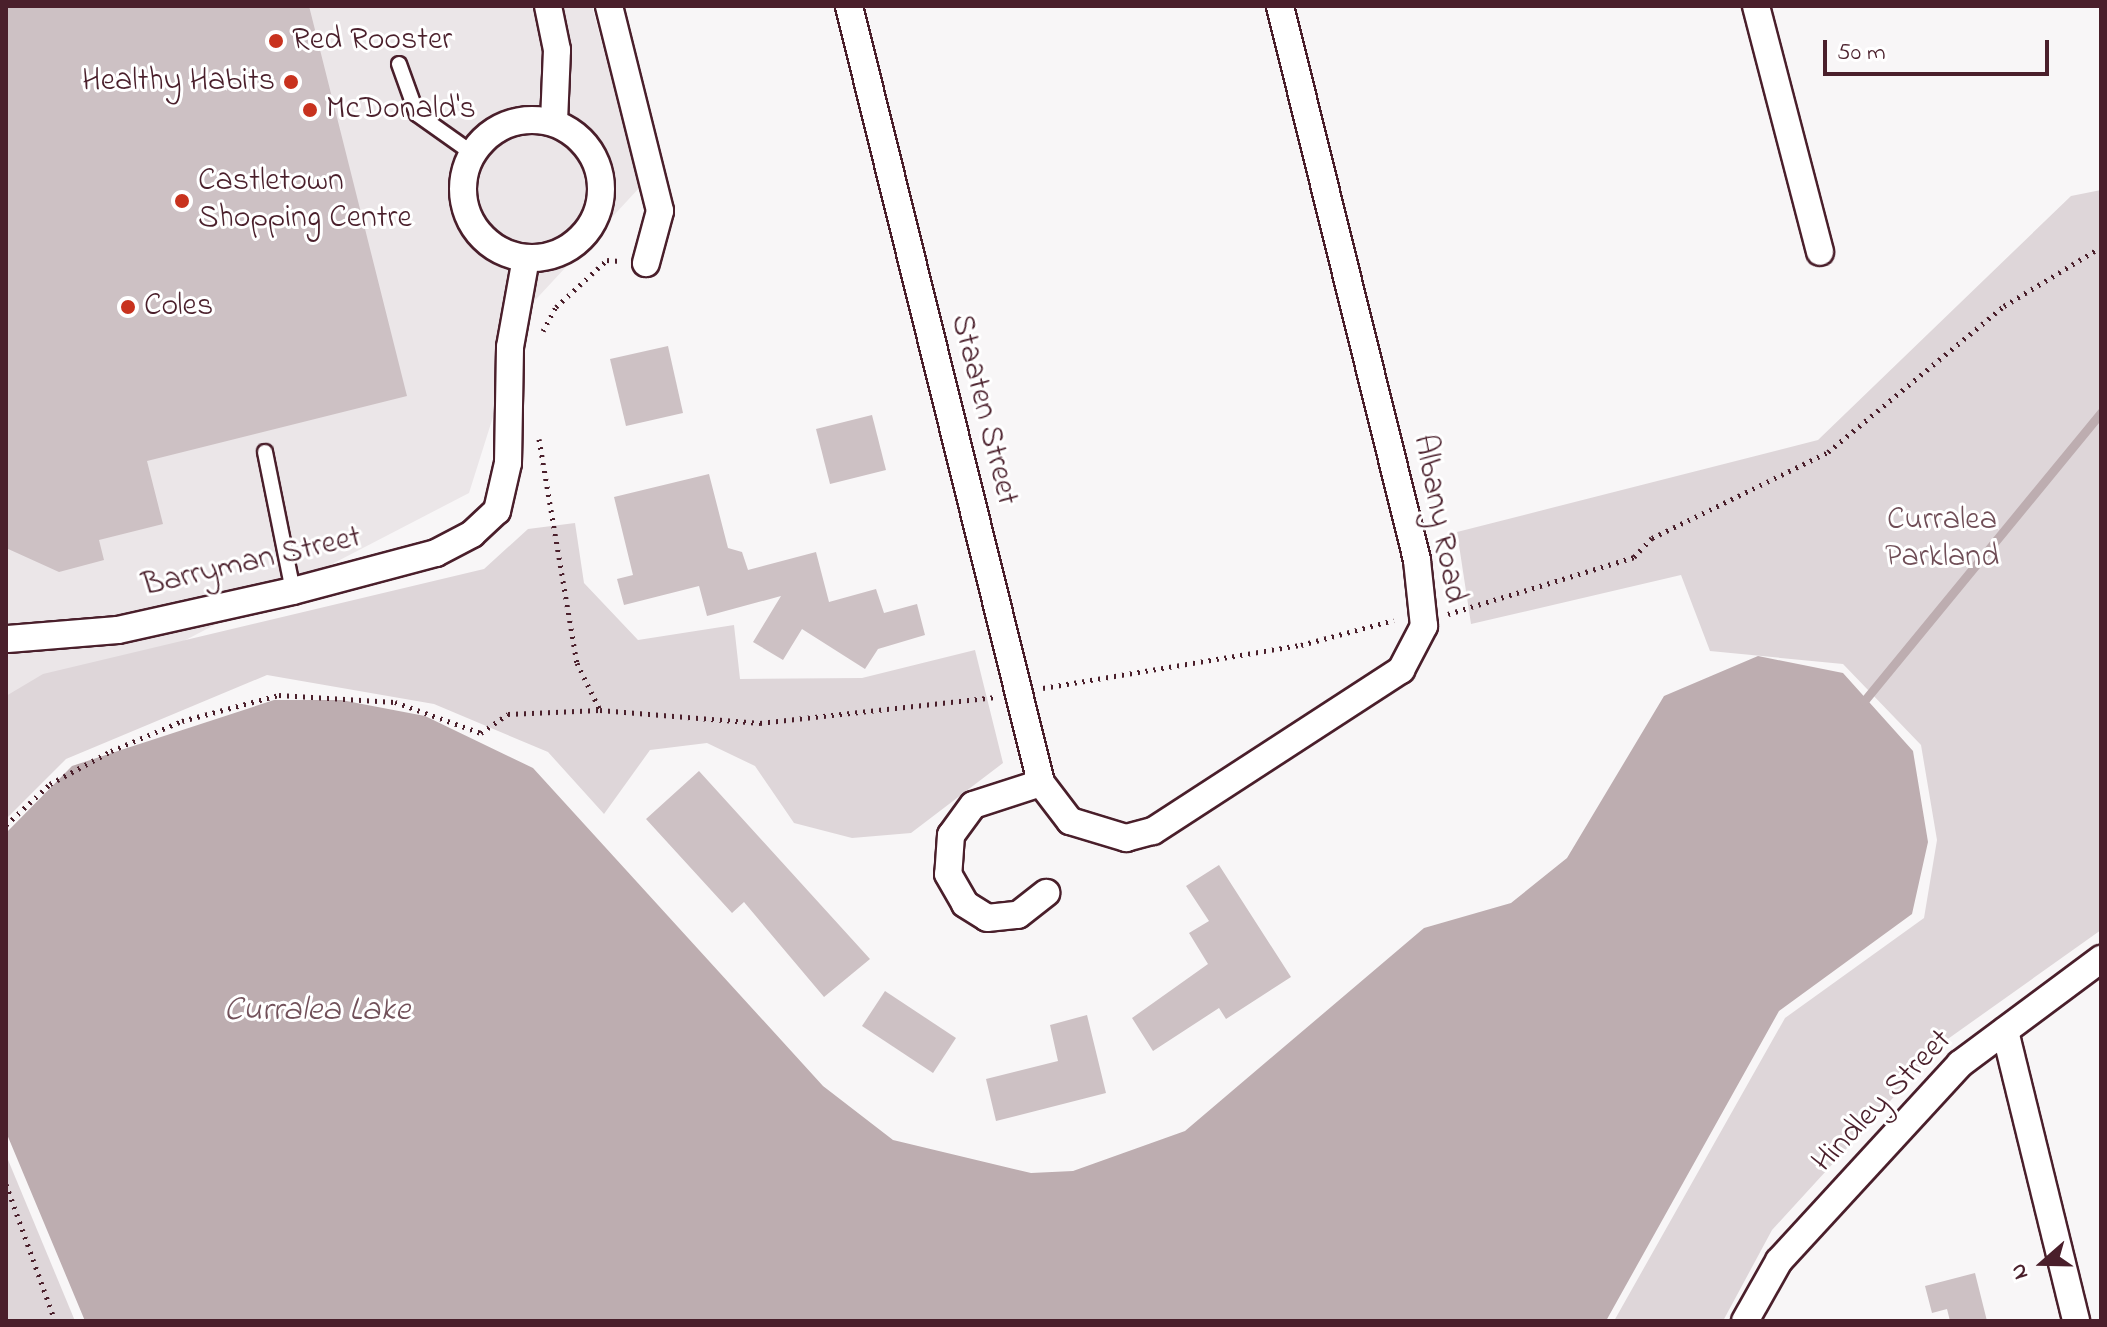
<!DOCTYPE html>
<style>
body{margin:0}
#map{position:relative;width:2107px;height:1327px;overflow:hidden;background:#f8f6f7;font-family:"Indie Flower",sans-serif}
div>[style]{position:absolute}
.built>*{inset:0;background:#ebe6e8}
.green>*{inset:0;background:#ded6d9}
.water>*{inset:0;background:#bdadb0}
.stream>*{height:9px;margin:-4.5px;padding:0 4.5px;transform-origin:4.5px;border-radius:4.5px;background:#bdadb0}
.building>*{inset:0;background:#cdc1c4}
.path>*{height:5px;margin-top:-2.5px;transform-origin:0;background:repeating-linear-gradient(90deg,#4a1f2b 0 2px,transparent 0 8px)}
.roads{filter:drop-shadow(2px 0 #4a1f2b) drop-shadow(-2px 0 #4a1f2b) drop-shadow(0 2px #4a1f2b) drop-shadow(0 -2px #4a1f2b)}
.lane>*{height:14px;margin:-7px;padding:0 7px;transform-origin:7px;border-radius:7px;background:#fff}
.street>*{height:26px;margin:-13px;padding:0 13px;transform-origin:13px;border-radius:13px;background:#fff}
.street>.ring{margin:-13px;padding:0;box-sizing:content-box;background:none;border:26px solid #fff;border-radius:50%}
.dots>*{width:22px;height:22px;translate:-50% -50%;box-sizing:border-box;border:4px solid #fff;border-radius:50%}
span{translate:-50% -50%;white-space:nowrap;text-align:center;line-height:1.15;-webkit-text-stroke:6px #fff;paint-order:stroke}
.poi-label{font-size:32px;color:#4a1f2b}
.left{translate:0 -50%;text-align:left}
.right{translate:-100% -50%;text-align:right}
.street-label{font-size:32px;color:#4a1f2b}
.park-label{font-size:32px;color:#6f4d56}
.water-label{font-size:34px;color:#72515a;font-style:italic}
.frame{position:absolute;inset:0;border:8px solid #4a1f2b;pointer-events:none}
.north{position:absolute;left:2003px;top:1223px;width:80px;height:80px;-webkit-text-stroke:6px #fff;paint-order:stroke;rotate:250deg;font-size:22px;font-weight:700;line-height:32px;text-align:center;color:#4a1f2b}
.north::after{content:'';display:block;margin:auto;width:28px;height:36px;background:#4a1f2b;clip-path:polygon(50% 0,100% 100%,50% 72%,0 100%)}
.scale{position:absolute;left:1823px;top:40px;width:226px;height:36px;box-sizing:border-box;border:4px solid #4a1f2b;border-top:0;padding-left:10px;font-size:24px;line-height:28px;white-space:nowrap;color:#4a1f2b;-webkit-text-stroke:6px #fff;paint-order:stroke}
</style>
<div id="map">
<div class="built">
<div style="clip-path:polygon(6px 6px,592px 6px,640px 187px,527px 309px,469px 493px,6px 733px)"></div>
</div>
<div class="green">
<div style="clip-path:polygon(2101px 190px,2101px 930px,1945px 1041px,1772px 1230px,1723px 1321px,1614px 1321px,1785px 1018px,1924px 918px,1937px 840px,1921px 745px,1843px 664px,1710px 651px,1681px 575px,1471px 624px,1457px 532px,1818px 440px,2071px 196px)"></div>
<div style="clip-path:polygon(575px 523px,584px 583px,638px 640px,734px 625px,740px 679px,862px 678px,975px 650px,1003px 763px,911px 833px,852px 838px,794px 823px,755px 766px,707px 743px,650px 750px,604px 814px,548px 752px,434px 704px,267px 675px,66px 759px,6px 819px,6px 696px,43px 674px,484px 569px,528px 529px)"></div>
<div style="clip-path:polygon(6px 1155px,75px 1321px,6px 1321px)"></div>
</div>
<div class="water">
<div style="clip-path:polygon(1758px 656px,1843px 673px,1913px 751px,1928px 842px,1912px 914px,1779px 1011px,1606px 1321px,85px 1321px,6px 1132px,6px 833px,72px 766px,274px 700px,341px 700px,425px 716px,533px 768px,823px 1086px,893px 1140px,1031px 1173px,1073px 1171px,1185px 1131px,1424px 928px,1511px 903px,1567px 858px,1664px 696px)"></div>
</div>
<div class="stream">
<div style="left:1864px;top:701px;width:374px;rotate:-50.6deg"></div>
</div>
<div class="building">
<div style="clip-path:polygon(6px 6px,309px 6px,407px 396px,147px 461px,163px 524px,99px 540px,104px 560px,59px 572px,6px 548px)"></div>
<div style="clip-path:polygon(668px 346px,683px 413px,626px 426px,610px 359px)"></div>
<div style="clip-path:polygon(872px 415px,886px 470px,830px 484px,816px 429px)"></div>
<div style="clip-path:polygon(709px 474px,728px 548px,742px 552px,748px 570px,816px 552px,829px 602px,876px 589px,884px 613px,917px 604px,925px 635px,878px 649px,865px 669px,802px 629px,783px 660px,753px 642px,781px 596px,707px 616px,699px 586px,624px 605px,617px 579px,633px 575px,614px 497px)"></div>
<div style="clip-path:polygon(699px 771px,870px 959px,824px 997px,744px 902px,732px 913px,646px 819px)"></div>
<div style="clip-path:polygon(1219px 865px,1291px 977px,1226px 1019px,1219px 1008px,1153px 1051px,1132px 1018px,1208px 964px,1189px 933px,1209px 921px,1186px 886px)"></div>
<div style="clip-path:polygon(885px 991px,956px 1038px,933px 1073px,862px 1026px)"></div>
<div style="clip-path:polygon(1087px 1015px,1106px 1093px,996px 1121px,986px 1079px,1058px 1061px,1050px 1025px)"></div>
<div style="clip-path:polygon(1975px 1273px,1987px 1321px,1950px 1321px,1947px 1309px,1932px 1313px,1925px 1286px)"></div>
</div>
<div class="path">
<div style="left:543px;top:331px;width:27px;rotate:-62deg"></div>
<div style="left:556px;top:307px;width:69px;rotate:-42.7deg"></div>
<div style="left:607px;top:260px;width:13px;rotate:4deg"></div>
<div style="left:539px;top:439px;width:227px;rotate:80.4deg"></div>
<div style="left:577px;top:663px;width:52px;rotate:63.9deg"></div>
<div style="left:1448px;top:614px;width:195px;rotate:-17deg"></div>
<div style="left:1634px;top:557px;width:26px;rotate:-47deg"></div>
<div style="left:1652px;top:538px;width:196px;rotate:-26deg"></div>
<div style="left:1828px;top:452px;width:229px;rotate:-39.7deg"></div>
<div style="left:2004px;top:306px;width:114px;rotate:-31.3deg"></div>
<div style="left:1043px;top:688px;width:262px;rotate:-9.5deg"></div>
<div style="left:1301px;top:645px;width:96px;rotate:-15deg"></div>
<div style="left:6px;top:825px;width:60px;rotate:-43deg"></div>
<div style="left:50px;top:784px;width:69px;rotate:-28.4deg"></div>
<div style="left:111px;top:751px;width:77px;rotate:-22.9deg"></div>
<div style="left:182px;top:721px;width:100px;rotate:-15deg"></div>
<div style="left:279px;top:695px;width:116px;rotate:3.5deg"></div>
<div style="left:395px;top:702px;width:91px;rotate:19.8deg"></div>
<div style="left:481px;top:733px;width:33px;rotate:-35deg"></div>
<div style="left:508px;top:714px;width:92px;rotate:-2.5deg"></div>
<div style="left:600px;top:710px;width:161px;rotate:4.6deg"></div>
<div style="left:760px;top:723px;width:235px;rotate:-6.3deg"></div>
<div style="left:6px;top:1184px;width:145px;rotate:70.3deg"></div>
</div>
<div class="roads">
<div class="lane">
<div style="left:399px;top:64px;width:53px;rotate:70.2deg"></div>
<div style="left:417px;top:114px;width:67px;rotate:35.3deg"></div>
<div style="left:265px;top:452px;width:142px;rotate:78.6deg"></div>
</div>
<div class="street">
<div style="left:548px;top:6px;width:45px;rotate:78.4deg"></div>
<div style="left:557px;top:50px;width:73px;rotate:92.4deg"></div>
<div style="left:609px;top:6px;width:211px;rotate:76deg"></div>
<div style="left:660px;top:211px;width:54px;rotate:105.1deg"></div>
<div style="left:849px;top:6px;width:800px;rotate:76.12deg"></div>
<div style="left:1041px;top:783px;width:48px;rotate:52.7deg"></div>
<div style="left:1070px;top:821px;width:59px;rotate:16.9deg"></div>
<div style="left:1126px;top:838px;width:28px;rotate:-15deg"></div>
<div style="left:1153px;top:831px;width:296px;rotate:-33deg"></div>
<div style="left:1401px;top:670px;width:50px;rotate:-62.4deg"></div>
<div style="left:1424px;top:626px;width:66px;rotate:-96.1deg"></div>
<div style="left:1417px;top:560px;width:571px;rotate:-103.89deg"></div>
<div style="left:1756px;top:6px;width:254px;rotate:75.4deg"></div>
<div class="ring" style="left:463px;top:120px;width:112px;height:112px"></div>
<div style="left:8px;top:639px;width:110px;rotate:-4.7deg"></div>
<div style="left:118px;top:630px;width:179px;rotate:-12.6deg"></div>
<div style="left:293px;top:591px;width:148px;rotate:-14.9deg"></div>
<div style="left:436px;top:553px;width:41px;rotate:-27.8deg"></div>
<div style="left:472px;top:534px;width:34px;rotate:-43deg"></div>
<div style="left:497px;top:511px;width:49px;rotate:-77.1deg"></div>
<div style="left:508px;top:463px;width:116px;rotate:-89deg"></div>
<div style="left:510px;top:347px;width:90px;rotate:-79.8deg"></div>
<div style="left:1041px;top:783px;width:71px;rotate:162.1deg"></div>
<div style="left:973px;top:805px;width:37px;rotate:126deg"></div>
<div style="left:951px;top:835px;width:39px;rotate:94deg"></div>
<div style="left:948px;top:874px;width:34px;rotate:60deg"></div>
<div style="left:965px;top:904px;width:26px;rotate:32deg"></div>
<div style="left:987px;top:918px;width:31px;rotate:-6deg"></div>
<div style="left:1018px;top:915px;width:36px;rotate:-38deg"></div>
<div style="left:2005px;top:1031px;width:299px;rotate:76.2deg"></div>
<div style="left:1745px;top:1321px;width:69px;rotate:-60.5deg"></div>
<div style="left:1779px;top:1261px;width:268px;rotate:-47.4deg"></div>
<div style="left:1960px;top:1064px;width:176px;rotate:-36.7deg"></div>
</div>
</div>
<div class="dots">
<div style="left:276px;top:41px;background:#c8321e"></div>
<div style="left:291px;top:82px;background:#c8321e"></div>
<div style="left:310px;top:110px;background:#c8321e"></div>
<div style="left:182px;top:201px;background:#c8321e"></div>
<div style="left:128px;top:307px;background:#c8321e"></div>
</div>
<div class="poi-label">
<span class="left" style="left:292px;top:41px">Red Rooster</span>
<span class="right" style="left:275px;top:82px">Healthy Habits</span>
<span class="left" style="left:326px;top:110px">McDonald's</span>
<span class="left" style="left:198px;top:201px">Castletown<br>Shopping Centre</span>
<span class="left" style="left:144px;top:307px">Coles</span>
</div>
<div class="street-label">
<span style="left:983px;top:410px;rotate:76deg">Staaten Street</span>
<span style="left:1438px;top:519px;rotate:79deg">Albany Road</span>
<span style="left:252px;top:563px;rotate:-13deg">Barryman Street</span>
<span style="left:1883px;top:1102px;rotate:-46deg">Hindley Street</span>
</div>
<div class="park-label">
<span style="left:1942px;top:540px">Curralea<br>Parkland</span>
</div>
<div class="water-label">
<span style="left:317px;top:1012px">Curralea Lake</span>
</div>
<div class="frame"></div>
<div class="north">N</div>
<div class="scale">50 m</div>
</div>
